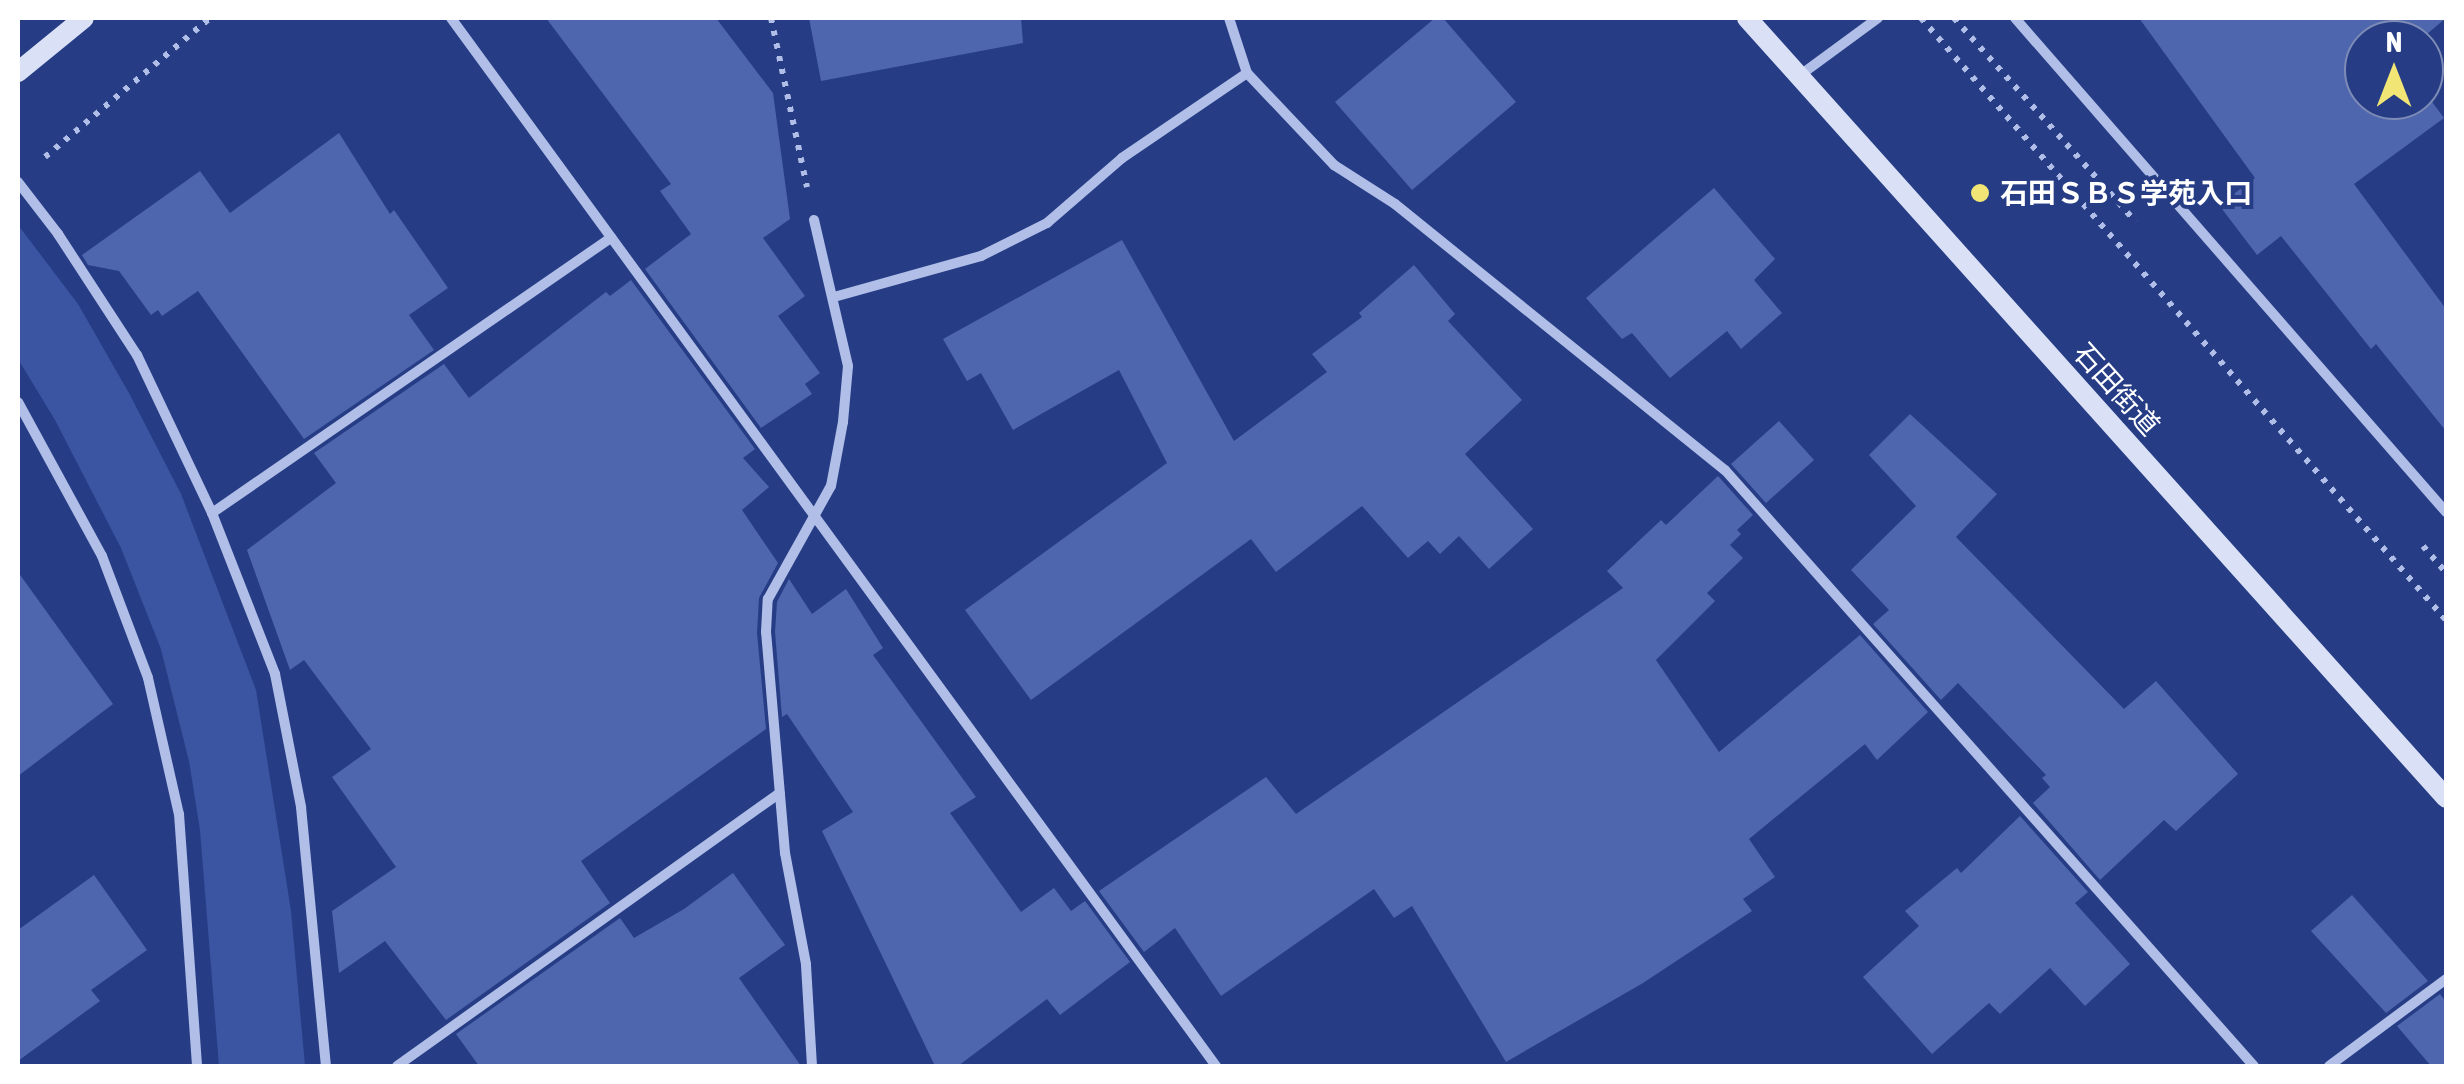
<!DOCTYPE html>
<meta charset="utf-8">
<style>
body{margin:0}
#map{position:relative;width:2464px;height:1084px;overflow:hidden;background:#263d85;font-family:"Asap Condensed","Noto Sans JP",sans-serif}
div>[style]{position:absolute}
.green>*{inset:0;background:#3b55a2}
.building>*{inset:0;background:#4e66ad}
.path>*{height:6px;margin-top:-3px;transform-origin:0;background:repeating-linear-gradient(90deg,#b0bee8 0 5px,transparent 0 13px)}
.street>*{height:10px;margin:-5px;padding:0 5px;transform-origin:5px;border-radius:5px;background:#b0bee8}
.secondary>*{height:20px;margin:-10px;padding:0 10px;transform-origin:10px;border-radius:10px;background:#dae1f7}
.dots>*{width:28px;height:28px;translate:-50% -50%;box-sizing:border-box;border:5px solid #263d85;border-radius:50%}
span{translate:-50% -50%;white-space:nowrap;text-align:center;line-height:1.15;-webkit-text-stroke:8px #263d85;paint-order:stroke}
.poi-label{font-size:28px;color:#fff;font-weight:700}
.left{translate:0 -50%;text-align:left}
.street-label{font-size:28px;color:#fff}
.frame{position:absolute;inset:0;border:20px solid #fff;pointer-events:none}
.north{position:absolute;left:2344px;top:20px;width:100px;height:100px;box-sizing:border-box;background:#263d85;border:2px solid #7d8bb6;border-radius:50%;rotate:0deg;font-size:28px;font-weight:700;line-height:40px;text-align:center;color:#fff}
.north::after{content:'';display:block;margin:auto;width:35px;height:45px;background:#f1e675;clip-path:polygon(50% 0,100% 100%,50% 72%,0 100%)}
</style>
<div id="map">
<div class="green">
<div style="clip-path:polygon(18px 225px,78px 304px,130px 395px,181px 494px,256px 690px,291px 911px,305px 1066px,219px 1066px,200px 830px,189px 761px,161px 649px,121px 548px,55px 420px,18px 359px)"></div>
</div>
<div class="building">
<div style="clip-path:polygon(546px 18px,716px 18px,773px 93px,790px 219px,763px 238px,805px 296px,778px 316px,820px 373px,805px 384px,812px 394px,761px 428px,645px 269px,691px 234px,660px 191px,671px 184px)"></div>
<div style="clip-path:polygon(809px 18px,1021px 18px,1023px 43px,821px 81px)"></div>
<div style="clip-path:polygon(1435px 18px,1443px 18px,1516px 102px,1412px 190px,1335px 102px)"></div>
<div style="clip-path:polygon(2139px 18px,2446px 18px,2420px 40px,2364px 40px,2364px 100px,2424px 100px,2424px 91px,2444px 118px,2354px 184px,2446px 309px,2446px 431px,2376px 344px,2371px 349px,2281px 236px,2257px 255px,2219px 205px,2255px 178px)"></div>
<div style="clip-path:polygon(339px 133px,390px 214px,394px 210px,448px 288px,409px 315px,434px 350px,304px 439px,198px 291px,162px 316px,158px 310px,151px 315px,119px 271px,88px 265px,82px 255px,200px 171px,230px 213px)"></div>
<div style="clip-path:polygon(1714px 188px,1775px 259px,1754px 280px,1782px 313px,1741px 349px,1727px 331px,1670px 378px,1632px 333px,1622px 339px,1586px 298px)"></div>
<div style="clip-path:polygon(1122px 240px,1234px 441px,1327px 372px,1312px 354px,1362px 317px,1359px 313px,1414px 265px,1455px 314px,1448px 321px,1522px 400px,1465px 454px,1533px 529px,1489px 569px,1459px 536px,1440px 554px,1428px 541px,1408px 558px,1362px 506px,1276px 572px,1251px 539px,1031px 700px,965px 610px,1167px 463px,1119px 370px,1013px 430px,981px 373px,967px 381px,943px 339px)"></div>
<div style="clip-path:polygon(631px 280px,755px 449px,743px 458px,769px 487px,742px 510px,778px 563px,759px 598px,757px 633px,766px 729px,581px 861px,610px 903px,446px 1020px,385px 941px,339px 973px,332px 911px,396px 867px,332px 777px,371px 749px,304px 660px,290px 670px,247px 550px,336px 483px,314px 453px,444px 364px,469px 398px,606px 292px,610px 296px)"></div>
<div style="clip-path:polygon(1910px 414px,1997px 494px,1956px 537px,2124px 709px,2156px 681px,2238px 774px,2176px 831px,2164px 820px,2100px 880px,2033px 803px,2050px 787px,2042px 778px,2046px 775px,1958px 683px,1941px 700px,1873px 624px,1889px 610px,1851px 570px,1916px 506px,1869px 455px)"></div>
<div style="clip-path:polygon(1779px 421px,1814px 460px,1766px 503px,1731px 464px)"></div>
<div style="clip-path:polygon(1718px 476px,1753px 515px,1737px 530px,1741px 534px,1730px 545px,1743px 558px,1707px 593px,1715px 601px,1656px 660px,1719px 752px,1860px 635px,1928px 712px,1877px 760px,1865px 744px,1749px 839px,1775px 877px,1743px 899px,1752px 911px,1643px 983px,1506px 1062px,1412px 906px,1394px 918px,1374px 889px,1221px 996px,1175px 928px,1144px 952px,1099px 891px,1266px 777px,1296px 814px,1623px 588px,1607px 571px,1661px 520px,1666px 525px)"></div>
<div style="clip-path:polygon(18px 572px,113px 704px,18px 776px)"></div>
<div style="clip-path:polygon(789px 579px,812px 614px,846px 589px,883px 648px,873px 655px,976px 797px,950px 813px,1021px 912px,1054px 888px,1071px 911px,1085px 901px,1130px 962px,1060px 1015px,1047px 999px,958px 1066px,935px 1066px,822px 831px,853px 812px,787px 714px,782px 717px,775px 632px,777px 602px)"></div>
<div style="clip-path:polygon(2020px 816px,2088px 892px,2075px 903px,2130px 964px,2085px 1006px,2050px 968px,2000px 1014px,1989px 1003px,1932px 1054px,1863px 977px,1919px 926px,1905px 911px,1957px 868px,1961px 873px)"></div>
<div style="clip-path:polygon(733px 873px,785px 945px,739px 978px,801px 1066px,479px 1066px,456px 1034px,620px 918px,634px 938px,684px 909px)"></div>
<div style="clip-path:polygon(94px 875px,147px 950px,91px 990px,100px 1001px,18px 1061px,18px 930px)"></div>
<div style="clip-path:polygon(2352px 895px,2428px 981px,2386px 1013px,2311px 931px)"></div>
<div style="clip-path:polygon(2440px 994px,2446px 1002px,2446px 1066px,2431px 1066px,2397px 1026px)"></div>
</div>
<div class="path">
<div style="left:771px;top:18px;width:173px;rotate:78deg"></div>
<div style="left:1921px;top:18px;width:799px;rotate:48.91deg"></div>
<div style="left:1954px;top:18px;width:273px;rotate:48.3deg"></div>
<div style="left:45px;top:157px;width:216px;rotate:-40.1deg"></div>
<div style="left:2423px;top:546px;width:35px;rotate:49deg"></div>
</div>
<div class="street">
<div style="left:451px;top:18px;width:1298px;rotate:53.87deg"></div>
<div style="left:1229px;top:18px;width:58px;rotate:71.9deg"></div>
<div style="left:1247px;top:73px;width:127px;rotate:46.6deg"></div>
<div style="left:1334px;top:165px;width:72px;rotate:32.6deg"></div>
<div style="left:1395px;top:204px;width:424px;rotate:38.9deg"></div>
<div style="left:1725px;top:470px;width:797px;rotate:48.41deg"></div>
<div style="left:2015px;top:18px;width:656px;rotate:48.9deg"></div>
<div style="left:1799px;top:76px;width:98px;rotate:-36.3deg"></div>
<div style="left:18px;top:182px;width:66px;rotate:52.4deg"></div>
<div style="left:58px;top:234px;width:145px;rotate:56.9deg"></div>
<div style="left:137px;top:355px;width:175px;rotate:64.6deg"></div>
<div style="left:212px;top:513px;width:173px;rotate:68.6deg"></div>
<div style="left:275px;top:674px;width:136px;rotate:78.9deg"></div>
<div style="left:301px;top:807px;width:260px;rotate:84.5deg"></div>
<div style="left:834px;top:297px;width:153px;rotate:-15.6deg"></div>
<div style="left:981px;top:256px;width:74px;rotate:-26.6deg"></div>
<div style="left:1047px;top:223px;width:99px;rotate:-40.9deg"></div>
<div style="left:1122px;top:158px;width:151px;rotate:-34.2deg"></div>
<div style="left:18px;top:402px;width:175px;rotate:61.4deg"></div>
<div style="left:102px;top:556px;width:130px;rotate:69.3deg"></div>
<div style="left:148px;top:678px;width:139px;rotate:77.2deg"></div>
<div style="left:179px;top:814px;width:253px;rotate:85.9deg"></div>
<div style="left:212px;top:513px;width:485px;rotate:-34.6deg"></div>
<div style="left:397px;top:1066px;width:470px;rotate:-35.5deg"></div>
<div style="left:812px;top:1066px;width:102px;rotate:-93.4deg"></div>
<div style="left:806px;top:964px;width:113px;rotate:-100.7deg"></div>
<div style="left:785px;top:853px;width:222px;rotate:-94.9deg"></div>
<div style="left:766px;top:632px;width:33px;rotate:-87deg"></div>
<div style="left:768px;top:599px;width:129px;rotate:-60.9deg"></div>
<div style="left:831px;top:486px;width:65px;rotate:-79.4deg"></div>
<div style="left:843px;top:422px;width:56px;rotate:-84.9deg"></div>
<div style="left:848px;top:366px;width:150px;rotate:-103.1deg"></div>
<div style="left:2329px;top:1066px;width:146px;rotate:-36.6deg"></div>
</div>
<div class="secondary">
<div style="left:1747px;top:18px;width:1047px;rotate:48.13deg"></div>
<div style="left:18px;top:72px;width:85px;rotate:-39.3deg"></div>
</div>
<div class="dots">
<div style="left:1980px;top:193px;background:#f1e675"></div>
</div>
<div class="poi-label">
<span class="left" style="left:2000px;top:193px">石田ＳＢＳ学苑入口</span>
</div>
<div class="street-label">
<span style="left:2117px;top:389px;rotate:48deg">石田街道</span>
</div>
<div class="frame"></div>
<div class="north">N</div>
</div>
